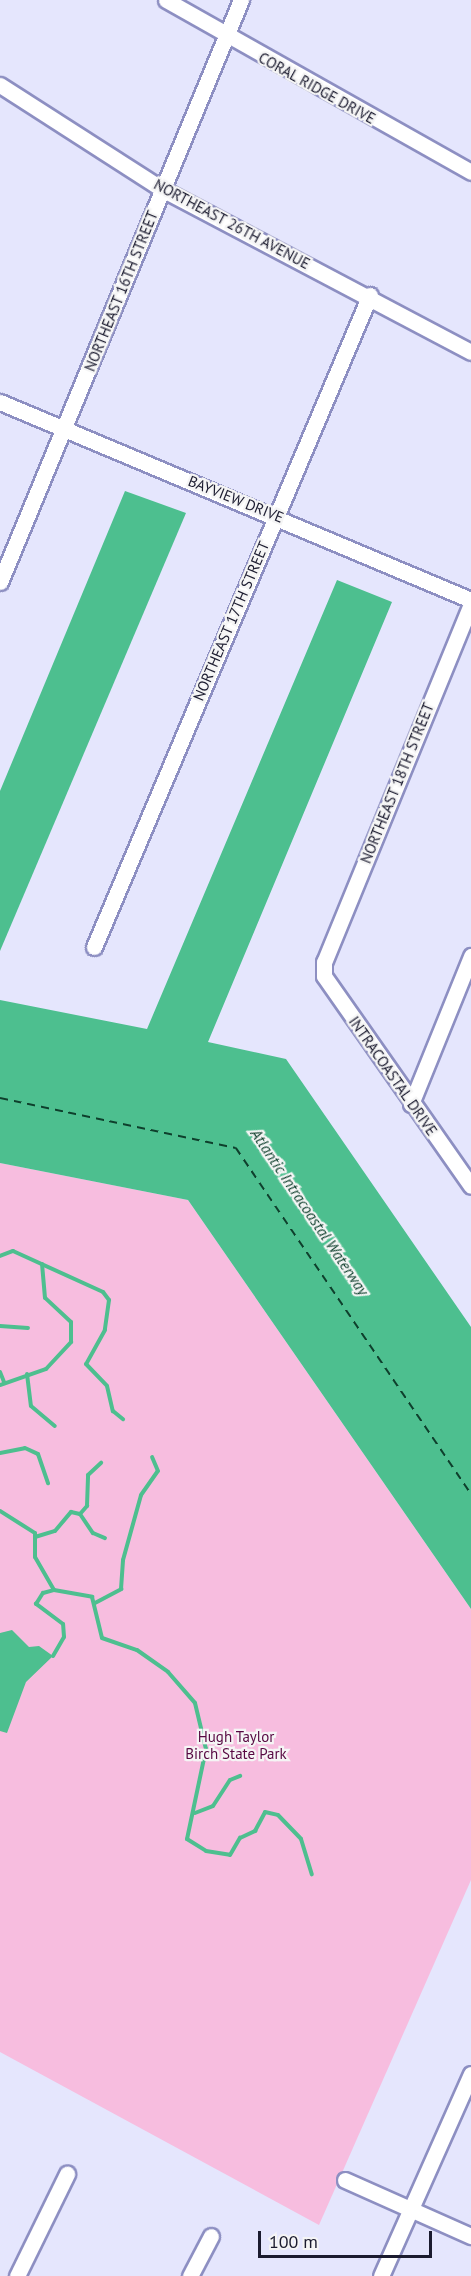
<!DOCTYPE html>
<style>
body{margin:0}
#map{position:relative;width:471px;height:2276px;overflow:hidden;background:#e5e6fd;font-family:"PT Sans",sans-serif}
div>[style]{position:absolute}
.green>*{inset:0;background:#f7bddf}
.water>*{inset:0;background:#4dbf8f}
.stream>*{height:4px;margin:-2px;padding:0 2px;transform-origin:2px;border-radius:2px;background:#4dbf8f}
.ferry>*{height:1.5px;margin-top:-0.75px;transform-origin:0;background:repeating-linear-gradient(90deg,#0e3f2c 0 8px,transparent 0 14px)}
.roads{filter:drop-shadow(2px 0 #8d8fc2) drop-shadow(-2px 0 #8d8fc2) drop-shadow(0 2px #8d8fc2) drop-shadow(0 -2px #8d8fc2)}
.minor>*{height:15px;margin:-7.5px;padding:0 7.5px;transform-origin:7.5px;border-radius:7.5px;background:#fff}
span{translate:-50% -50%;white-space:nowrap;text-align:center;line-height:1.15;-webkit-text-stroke:4.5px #f5f5f5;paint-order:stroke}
.street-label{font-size:15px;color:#1b1b2f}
.park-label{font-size:15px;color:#570842}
.water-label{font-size:16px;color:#0e3f2c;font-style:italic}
.scale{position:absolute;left:258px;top:2231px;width:174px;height:27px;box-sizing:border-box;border:3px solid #1b1b2f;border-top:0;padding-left:8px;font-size:18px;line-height:21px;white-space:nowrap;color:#1b1b2f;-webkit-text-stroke:4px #f5f5f5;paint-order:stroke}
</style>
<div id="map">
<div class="green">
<div style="clip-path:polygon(0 1163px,188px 1200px,471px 1609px,471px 1880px,319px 2225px,0 2052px)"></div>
</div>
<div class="water">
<div style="clip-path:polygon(125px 491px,186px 513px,0 951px,0 791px)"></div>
<div style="clip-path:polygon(337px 580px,392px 602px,208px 1042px,286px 1059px,471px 1327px,471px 1609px,188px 1200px,0 1163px,0 1000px,147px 1029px)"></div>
<div style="clip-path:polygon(12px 1630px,29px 1647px,39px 1646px,53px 1656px,26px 1682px,7px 1733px,0 1731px,0 1633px)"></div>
</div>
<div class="stream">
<div style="left:0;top:1256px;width:14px;rotate:-21deg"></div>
<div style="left:13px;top:1251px;width:99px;rotate:24.5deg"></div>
<div style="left:103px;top:1292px;width:10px;rotate:53deg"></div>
<div style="left:109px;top:1300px;width:30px;rotate:98deg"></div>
<div style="left:105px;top:1330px;width:39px;rotate:119deg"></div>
<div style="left:86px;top:1364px;width:30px;rotate:46deg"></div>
<div style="left:107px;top:1386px;width:26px;rotate:77deg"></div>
<div style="left:113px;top:1411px;width:13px;rotate:39deg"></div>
<div style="left:0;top:1326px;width:28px;rotate:4deg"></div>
<div style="left:0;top:1372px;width:11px;rotate:68deg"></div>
<div style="left:27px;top:1374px;width:32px;rotate:83deg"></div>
<div style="left:31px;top:1406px;width:31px;rotate:40deg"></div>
<div style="left:0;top:1385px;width:49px;rotate:-19.2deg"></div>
<div style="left:46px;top:1369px;width:37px;rotate:-47deg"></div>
<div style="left:71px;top:1342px;width:20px;rotate:-90deg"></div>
<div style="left:71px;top:1322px;width:35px;rotate:-137deg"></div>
<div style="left:45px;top:1298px;width:34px;rotate:-95deg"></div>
<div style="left:0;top:1453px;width:25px;rotate:-11deg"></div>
<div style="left:25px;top:1448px;width:14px;rotate:25deg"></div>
<div style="left:38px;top:1454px;width:31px;rotate:71deg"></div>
<div style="left:0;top:1511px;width:41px;rotate:32.2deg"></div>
<div style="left:35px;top:1533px;width:24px;rotate:90deg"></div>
<div style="left:35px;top:1557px;width:38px;rotate:60deg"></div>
<div style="left:54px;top:1590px;width:39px;rotate:10deg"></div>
<div style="left:92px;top:1597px;width:42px;rotate:76.3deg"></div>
<div style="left:102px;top:1638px;width:37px;rotate:19deg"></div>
<div style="left:137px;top:1650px;width:38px;rotate:35deg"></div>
<div style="left:168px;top:1672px;width:41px;rotate:48.9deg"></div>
<div style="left:195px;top:1703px;width:47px;rotate:76.6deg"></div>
<div style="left:206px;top:1749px;width:92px;rotate:101.9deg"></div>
<div style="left:187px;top:1839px;width:22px;rotate:32deg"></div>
<div style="left:206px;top:1851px;width:24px;rotate:9deg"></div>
<div style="left:230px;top:1855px;width:20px;rotate:-60deg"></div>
<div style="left:240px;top:1838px;width:17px;rotate:-25deg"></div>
<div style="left:255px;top:1831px;width:21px;rotate:-62deg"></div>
<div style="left:265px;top:1812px;width:13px;rotate:13deg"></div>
<div style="left:278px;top:1815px;width:33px;rotate:46deg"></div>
<div style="left:301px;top:1839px;width:37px;rotate:73deg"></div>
<div style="left:80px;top:1514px;width:11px;rotate:-49deg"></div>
<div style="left:87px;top:1506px;width:31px;rotate:-88deg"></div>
<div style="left:88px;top:1475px;width:18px;rotate:-43deg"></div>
<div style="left:35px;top:1537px;width:21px;rotate:-17deg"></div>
<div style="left:55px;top:1531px;width:25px;rotate:-50deg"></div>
<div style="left:71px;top:1512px;width:9px;rotate:13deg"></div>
<div style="left:80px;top:1514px;width:23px;rotate:56deg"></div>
<div style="left:93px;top:1533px;width:13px;rotate:23deg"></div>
<div style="left:95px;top:1603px;width:30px;rotate:-28deg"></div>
<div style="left:121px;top:1589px;width:29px;rotate:-86deg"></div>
<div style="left:123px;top:1560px;width:67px;rotate:-74.5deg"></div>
<div style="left:141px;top:1495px;width:29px;rotate:-55deg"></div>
<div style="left:158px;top:1471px;width:15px;rotate:-113deg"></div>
<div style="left:53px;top:1656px;width:22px;rotate:-60deg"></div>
<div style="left:64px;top:1637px;width:13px;rotate:-94deg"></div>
<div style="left:63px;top:1624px;width:34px;rotate:-143deg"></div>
<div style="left:36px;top:1604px;width:13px;rotate:-58deg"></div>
<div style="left:43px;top:1593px;width:11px;rotate:-15deg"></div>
<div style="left:195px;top:1813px;width:19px;rotate:-21deg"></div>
<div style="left:213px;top:1806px;width:31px;rotate:-57deg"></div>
<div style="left:230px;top:1780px;width:11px;rotate:-22deg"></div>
</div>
<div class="ferry">
<div style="left:0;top:1098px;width:241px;rotate:12deg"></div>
<div style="left:236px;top:1148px;width:418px;rotate:55.8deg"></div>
</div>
<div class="roads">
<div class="minor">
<div style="left:166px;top:0;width:350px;rotate:29.4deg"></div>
<div style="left:0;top:85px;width:193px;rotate:32.7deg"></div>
<div style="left:162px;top:189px;width:349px;rotate:27.8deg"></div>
<div style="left:0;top:402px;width:511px;rotate:22.8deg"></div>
<div style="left:0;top:582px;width:630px;rotate:-67.51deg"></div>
<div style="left:471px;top:604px;width:387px;rotate:112.3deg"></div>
<div style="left:324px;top:962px;width:14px;rotate:90deg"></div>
<div style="left:324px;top:976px;width:256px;rotate:55deg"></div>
<div style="left:94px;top:947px;width:708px;rotate:-67.06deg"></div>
<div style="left:411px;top:1104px;width:160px;rotate:-67.9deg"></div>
<div style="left:345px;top:2180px;width:138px;rotate:24deg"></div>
<div style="left:17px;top:2276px;width:114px;rotate:-63.9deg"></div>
<div style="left:190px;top:2276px;width:45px;rotate:-62.3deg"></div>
<div style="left:381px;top:2276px;width:221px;rotate:-66deg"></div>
</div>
</div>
<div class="street-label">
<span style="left:317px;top:88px;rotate:29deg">CORAL RIDGE DRIVE</span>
<span style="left:232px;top:224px;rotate:28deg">NORTHEAST 26TH AVENUE</span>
<span style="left:121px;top:291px;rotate:-68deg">NORTHEAST 16TH STREET</span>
<span style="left:236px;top:499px;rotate:22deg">BAYVIEW DRIVE</span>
<span style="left:231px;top:621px;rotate:-67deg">NORTHEAST 17TH STREET</span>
<span style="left:397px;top:783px;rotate:-68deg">NORTHEAST 18TH STREET</span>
<span style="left:393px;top:1076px;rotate:55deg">INTRACOASTAL DRIVE</span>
</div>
<div class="park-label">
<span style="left:236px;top:1745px">Hugh Taylor<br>Birch State Park</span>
</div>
<div class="water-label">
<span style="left:310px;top:1212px;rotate:56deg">Atlantic Intracoastal Waterway</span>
</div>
<div class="scale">100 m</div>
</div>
